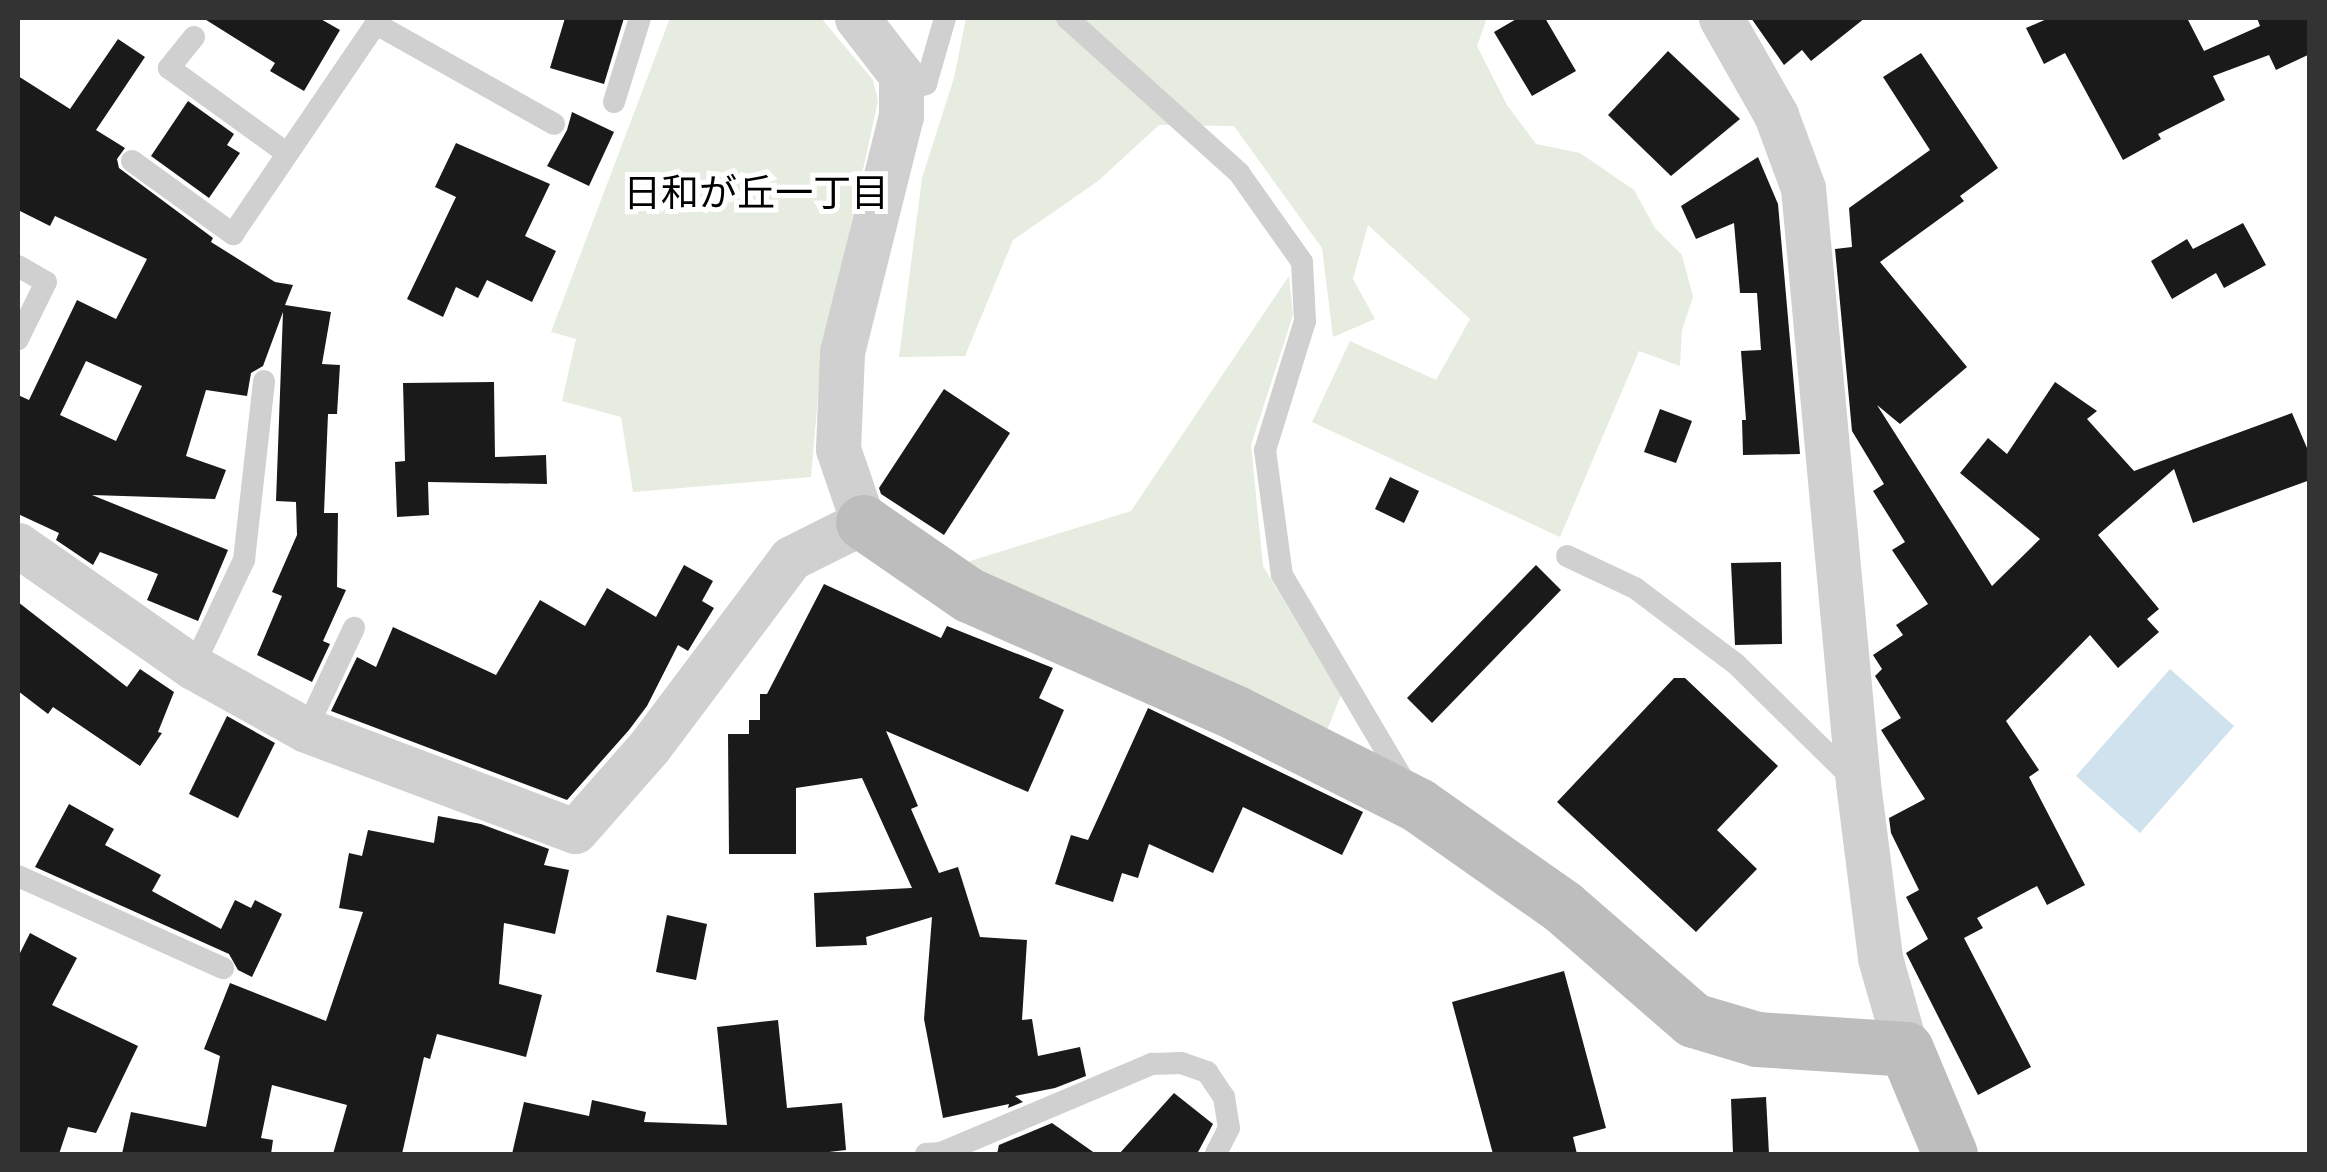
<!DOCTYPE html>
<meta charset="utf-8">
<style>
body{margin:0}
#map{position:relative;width:2327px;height:1172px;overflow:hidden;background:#fff;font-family:"Open Sans","Noto Sans JP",sans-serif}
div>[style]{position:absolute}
.green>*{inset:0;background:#e6ecdf}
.water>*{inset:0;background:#cfe2ee}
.building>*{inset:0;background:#1a1a1a}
.lane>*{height:22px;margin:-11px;padding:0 11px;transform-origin:11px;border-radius:11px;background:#d0d0d0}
.street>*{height:45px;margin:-22.5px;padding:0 22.5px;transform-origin:22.5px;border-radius:22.5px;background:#d0d0d0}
.secondary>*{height:55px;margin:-27.5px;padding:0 27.5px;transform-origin:27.5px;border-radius:27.5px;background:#bdbdbd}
span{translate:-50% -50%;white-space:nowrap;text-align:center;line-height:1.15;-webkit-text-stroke:10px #fff;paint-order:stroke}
.neighbourhood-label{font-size:38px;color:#000}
.frame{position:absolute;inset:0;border:20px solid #333;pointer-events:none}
</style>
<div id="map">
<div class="green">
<div style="clip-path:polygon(670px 18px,821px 18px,873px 80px,878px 101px,821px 362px,811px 477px,633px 492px,621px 417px,562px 401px,576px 339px,551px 332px)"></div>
<div style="clip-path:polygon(966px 18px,1487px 18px,1477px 46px,1507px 105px,1536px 144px,1580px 153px,1634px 190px,1655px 228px,1682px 255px,1693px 297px,1682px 330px,1680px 366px,1639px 351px,1560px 537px,1312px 422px,1350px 341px,1436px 380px,1470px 319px,1368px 225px,1353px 279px,1375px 319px,1333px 337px,1322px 248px,1234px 126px,1159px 125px,1098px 181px,1013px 240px,965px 356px,899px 357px,922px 178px,954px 78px)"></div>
<div style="clip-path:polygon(1289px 276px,1293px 315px,1251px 445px,1263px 566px,1341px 695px,1324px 738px,986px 587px,967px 562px,1131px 511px)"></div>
</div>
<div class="water">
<div style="clip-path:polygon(2170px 669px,2234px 726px,2140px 833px,2076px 776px)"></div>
</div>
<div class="building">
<div style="clip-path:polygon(203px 18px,319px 18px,340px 30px,304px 91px,270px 71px,275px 63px)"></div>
<div style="clip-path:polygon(565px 18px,624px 18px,604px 84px,550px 68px)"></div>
<div style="clip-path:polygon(1518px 18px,1545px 18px,1576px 71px,1532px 96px,1494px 32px)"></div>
<div style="clip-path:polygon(1751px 18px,1865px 18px,1811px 61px,1802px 50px,1784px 65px)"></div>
<div style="clip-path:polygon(2049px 18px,2187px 18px,2204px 51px,2260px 26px,2257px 18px,2310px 18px,2310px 54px,2276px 70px,2269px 55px,2213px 76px,2225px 100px,2158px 134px,2161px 139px,2123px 160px,2065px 53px,2044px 64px,2026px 28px)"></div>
<div style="clip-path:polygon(evenodd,118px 39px,145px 57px,96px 130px,125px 148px,117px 159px,119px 168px,213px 238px,211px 242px,275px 282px,293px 285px,285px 305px,331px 312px,322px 364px,340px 365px,337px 414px,328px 414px,324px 513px,338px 513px,337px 587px,346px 590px,323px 641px,330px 644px,312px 682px,257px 655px,282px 596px,272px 592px,297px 535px,296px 502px,276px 501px,283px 312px,263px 366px,251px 373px,247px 396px,206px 390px,186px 456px,226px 470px,215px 499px,92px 495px,228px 550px,198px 621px,147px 600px,158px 574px,100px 552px,93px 565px,56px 540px,59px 533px,18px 514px,18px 395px,29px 400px,77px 300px,116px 319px,147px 259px,55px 216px,50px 226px,18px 210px,18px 76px,70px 109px,118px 39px,86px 361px,142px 386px,116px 441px,60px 415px,86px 361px)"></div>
<div style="clip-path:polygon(1668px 51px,1740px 119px,1671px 176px,1608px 115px)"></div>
<div style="clip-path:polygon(1921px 53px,1998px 168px,1960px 196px,1964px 201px,1880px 262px,1967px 367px,1900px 424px,1877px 405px,1992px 586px,2040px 539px,1960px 473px,1988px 438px,2007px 454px,2055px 382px,2097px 411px,2087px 419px,2134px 471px,2292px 413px,2310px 455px,2310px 480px,2193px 523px,2174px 469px,2098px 535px,2159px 609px,2147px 619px,2159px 632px,2118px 668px,2090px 635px,2006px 721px,2039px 770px,2029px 777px,2085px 885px,2047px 905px,2037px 886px,1977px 918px,1983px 928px,1964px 938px,2031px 1067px,1978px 1095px,1906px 953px,1928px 939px,1906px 897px,1919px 890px,1891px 833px,1889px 818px,1925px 799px,1881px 730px,1901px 718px,1875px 676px,1882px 669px,1873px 655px,1903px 635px,1896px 625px,1928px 604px,1892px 550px,1905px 542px,1873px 491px,1884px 484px,1852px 431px,1835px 249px,1852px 247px,1849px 208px,1930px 150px,1883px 77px)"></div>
<div style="clip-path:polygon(188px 101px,234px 134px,227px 145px,240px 153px,209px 198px,151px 156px)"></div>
<div style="clip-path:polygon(572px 112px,614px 132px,589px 186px,547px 166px,567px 130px)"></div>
<div style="clip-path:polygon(456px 143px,550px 184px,525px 236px,556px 251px,532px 302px,487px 280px,478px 298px,456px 287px,443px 317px,407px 299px,456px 197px,435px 187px)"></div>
<div style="clip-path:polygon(1758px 157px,1778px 204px,1800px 454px,1743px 455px,1742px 420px,1746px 420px,1741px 351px,1761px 350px,1757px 293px,1740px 293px,1734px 223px,1696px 239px,1681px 206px)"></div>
<div style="clip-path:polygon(2243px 223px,2266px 265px,2224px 288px,2216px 273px,2172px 299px,2151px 261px,2187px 239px,2193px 249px)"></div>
<div style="clip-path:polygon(494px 382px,495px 457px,546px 455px,547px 484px,428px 482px,429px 515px,397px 517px,395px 462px,405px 461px,403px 383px)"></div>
<div style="clip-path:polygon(944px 389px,1010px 433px,944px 535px,881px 494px,879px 488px)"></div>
<div style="clip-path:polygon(1660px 409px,1692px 421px,1676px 463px,1644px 452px)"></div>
<div style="clip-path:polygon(1390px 477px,1419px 491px,1404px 523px,1375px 509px)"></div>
<div style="clip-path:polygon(1781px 562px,1782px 644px,1735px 645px,1731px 563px)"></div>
<div style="clip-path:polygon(684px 565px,713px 581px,702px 601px,714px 608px,688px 651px,678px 645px,647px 706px,629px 730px,567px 800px,331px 711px,357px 657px,376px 667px,393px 627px,496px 675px,540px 600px,585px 626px,607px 588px,656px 617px)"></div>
<div style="clip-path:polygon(1536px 565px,1561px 590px,1432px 723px,1407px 698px)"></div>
<div style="clip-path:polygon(824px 584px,941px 638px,947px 626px,1053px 668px,1039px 698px,1064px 710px,1028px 792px,886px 731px,918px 806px,911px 809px,939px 873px,958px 867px,980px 937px,1027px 940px,1022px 1020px,1032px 1019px,1038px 1056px,1080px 1047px,1086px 1076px,1055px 1088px,1015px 1096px,1023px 1102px,1008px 1108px,1009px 1104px,943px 1118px,924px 1019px,932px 917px,866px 937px,867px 945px,816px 947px,814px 893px,912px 888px,862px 778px,796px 788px,796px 854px,729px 854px,728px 734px,749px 734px,749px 720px,760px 720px,760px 694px,767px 694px)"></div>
<div style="clip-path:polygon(18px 602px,127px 687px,140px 669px,174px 692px,158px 732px,162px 733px,140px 766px,53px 707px,48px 714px,18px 691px)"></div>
<div style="clip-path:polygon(1674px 678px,1685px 678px,1778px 766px,1717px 830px,1757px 869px,1696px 932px,1557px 802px)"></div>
<div style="clip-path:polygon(1148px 708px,1363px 812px,1342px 855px,1243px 807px,1213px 873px,1149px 844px,1138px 878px,1122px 873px,1113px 902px,1055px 884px,1071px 835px,1088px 840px)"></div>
<div style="clip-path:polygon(227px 716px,275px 743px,238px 818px,189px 794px)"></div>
<div style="clip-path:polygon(69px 804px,114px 829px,105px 845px,161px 875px,152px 891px,221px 929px,235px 900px,251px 908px,255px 900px,282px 914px,252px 977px,238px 970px,229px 954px,35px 867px)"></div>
<div style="clip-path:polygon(438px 816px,481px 824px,549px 849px,544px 865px,569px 870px,555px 934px,504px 923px,499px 984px,542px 995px,526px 1057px,437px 1034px,430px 1059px,424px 1057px,402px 1154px,333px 1154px,347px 1105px,272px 1085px,261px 1138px,273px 1140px,271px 1154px,122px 1154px,131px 1112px,206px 1127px,220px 1056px,204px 1049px,230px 983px,326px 1021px,363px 912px,339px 908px,349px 853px,362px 856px,368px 830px,434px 843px)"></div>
<div style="clip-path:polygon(667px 915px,707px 924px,696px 980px,656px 972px)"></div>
<div style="clip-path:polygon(30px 933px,77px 958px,52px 1005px,138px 1046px,96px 1133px,68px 1127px,59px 1154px,18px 1154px,18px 957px)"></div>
<div style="clip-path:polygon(1564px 971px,1606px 1128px,1573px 1137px,1577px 1154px,1493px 1154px,1452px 1002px)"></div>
<div style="clip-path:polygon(778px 1020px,787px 1108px,842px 1103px,846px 1150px,812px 1154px,512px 1154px,524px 1102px,589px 1116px,592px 1100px,646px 1112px,644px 1122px,727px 1125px,717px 1027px)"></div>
<div style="clip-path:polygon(1174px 1093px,1213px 1124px,1197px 1154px,1119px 1154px)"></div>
<div style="clip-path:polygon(1766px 1097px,1769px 1154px,1733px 1154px,1731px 1099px)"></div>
<div style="clip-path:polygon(1052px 1123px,1096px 1154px,997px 1154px,999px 1145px)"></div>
</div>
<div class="lane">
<div style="left:1067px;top:18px;width:232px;rotate:42deg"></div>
<div style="left:1239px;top:173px;width:109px;rotate:54.7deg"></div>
<div style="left:1302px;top:262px;width:59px;rotate:87.1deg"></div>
<div style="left:1305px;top:321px;width:135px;rotate:107.2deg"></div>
<div style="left:1265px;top:450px;width:126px;rotate:82.3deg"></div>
<div style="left:1282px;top:575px;width:244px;rotate:59.4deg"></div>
<div style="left:376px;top:24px;width:204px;rotate:29.3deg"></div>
<div style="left:194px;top:37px;width:40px;rotate:129deg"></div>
<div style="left:169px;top:68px;width:143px;rotate:35.9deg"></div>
<div style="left:901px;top:93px;width:27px;rotate:-20deg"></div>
<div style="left:926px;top:84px;width:69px;rotate:-73.9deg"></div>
<div style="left:614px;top:102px;width:88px;rotate:-72.8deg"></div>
<div style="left:132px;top:161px;width:125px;rotate:35.9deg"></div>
<div style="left:233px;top:234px;width:261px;rotate:-55.8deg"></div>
<div style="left:18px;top:266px;width:32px;rotate:30deg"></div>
<div style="left:46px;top:282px;width:64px;rotate:116.2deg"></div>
<div style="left:1567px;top:556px;width:75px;rotate:25.2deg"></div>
<div style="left:1635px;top:588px;width:126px;rotate:37deg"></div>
<div style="left:1736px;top:664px;width:167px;rotate:44.5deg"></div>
<div style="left:193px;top:667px;width:119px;rotate:-64.5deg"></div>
<div style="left:244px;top:560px;width:180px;rotate:-83.6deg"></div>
<div style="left:306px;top:730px;width:113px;rotate:-64.8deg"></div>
<div style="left:18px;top:876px;width:225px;rotate:24.2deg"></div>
<div style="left:926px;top:1154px;width:15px;rotate:-4deg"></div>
<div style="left:941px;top:1153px;width:229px;rotate:-22.9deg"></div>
<div style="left:1152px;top:1064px;width:29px;rotate:-2deg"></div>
<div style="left:1181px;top:1063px;width:28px;rotate:19deg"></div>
<div style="left:1207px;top:1072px;width:30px;rotate:56deg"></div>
<div style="left:1224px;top:1097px;width:31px;rotate:81deg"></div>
<div style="left:1229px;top:1128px;width:29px;rotate:117deg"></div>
</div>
<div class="street">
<div style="left:1721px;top:18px;width:112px;rotate:60.4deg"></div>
<div style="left:1776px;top:115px;width:78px;rotate:69.7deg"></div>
<div style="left:1803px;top:188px;width:598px;rotate:84.72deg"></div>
<div style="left:1858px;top:783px;width:176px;rotate:82.8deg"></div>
<div style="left:1880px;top:958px;width:95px;rotate:74.1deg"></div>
<div style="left:18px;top:545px;width:213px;rotate:34.9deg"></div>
<div style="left:193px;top:667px;width:129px;rotate:29.1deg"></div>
<div style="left:306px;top:730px;width:287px;rotate:20.6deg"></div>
<div style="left:575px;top:831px;width:112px;rotate:-48.6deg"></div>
<div style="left:649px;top:747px;width:236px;rotate:-53.1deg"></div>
<div style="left:791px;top:558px;width:80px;rotate:-26.6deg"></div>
<div style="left:863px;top:522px;width:77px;rotate:-108.9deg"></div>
<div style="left:838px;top:449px;width:97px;rotate:-87.6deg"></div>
<div style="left:842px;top:352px;width:243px;rotate:-76deg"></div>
<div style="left:901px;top:116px;width:41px;rotate:-90deg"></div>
<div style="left:901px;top:75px;width:72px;rotate:-127.7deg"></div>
</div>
<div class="secondary">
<div style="left:863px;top:522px;width:129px;rotate:34.6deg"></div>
<div style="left:969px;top:595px;width:292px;rotate:23.8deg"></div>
<div style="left:1236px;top:713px;width:204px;rotate:26.8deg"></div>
<div style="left:1418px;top:805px;width:177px;rotate:35.1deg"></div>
<div style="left:1563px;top:907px;width:172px;rotate:41deg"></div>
<div style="left:1693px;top:1020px;width:67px;rotate:16.5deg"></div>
<div style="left:1757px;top:1039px;width:149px;rotate:3.8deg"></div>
<div style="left:1906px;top:1049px;width:114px;rotate:67.3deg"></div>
</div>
<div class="neighbourhood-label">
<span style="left:756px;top:192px">日和が丘一丁目</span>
</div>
<div class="frame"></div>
</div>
